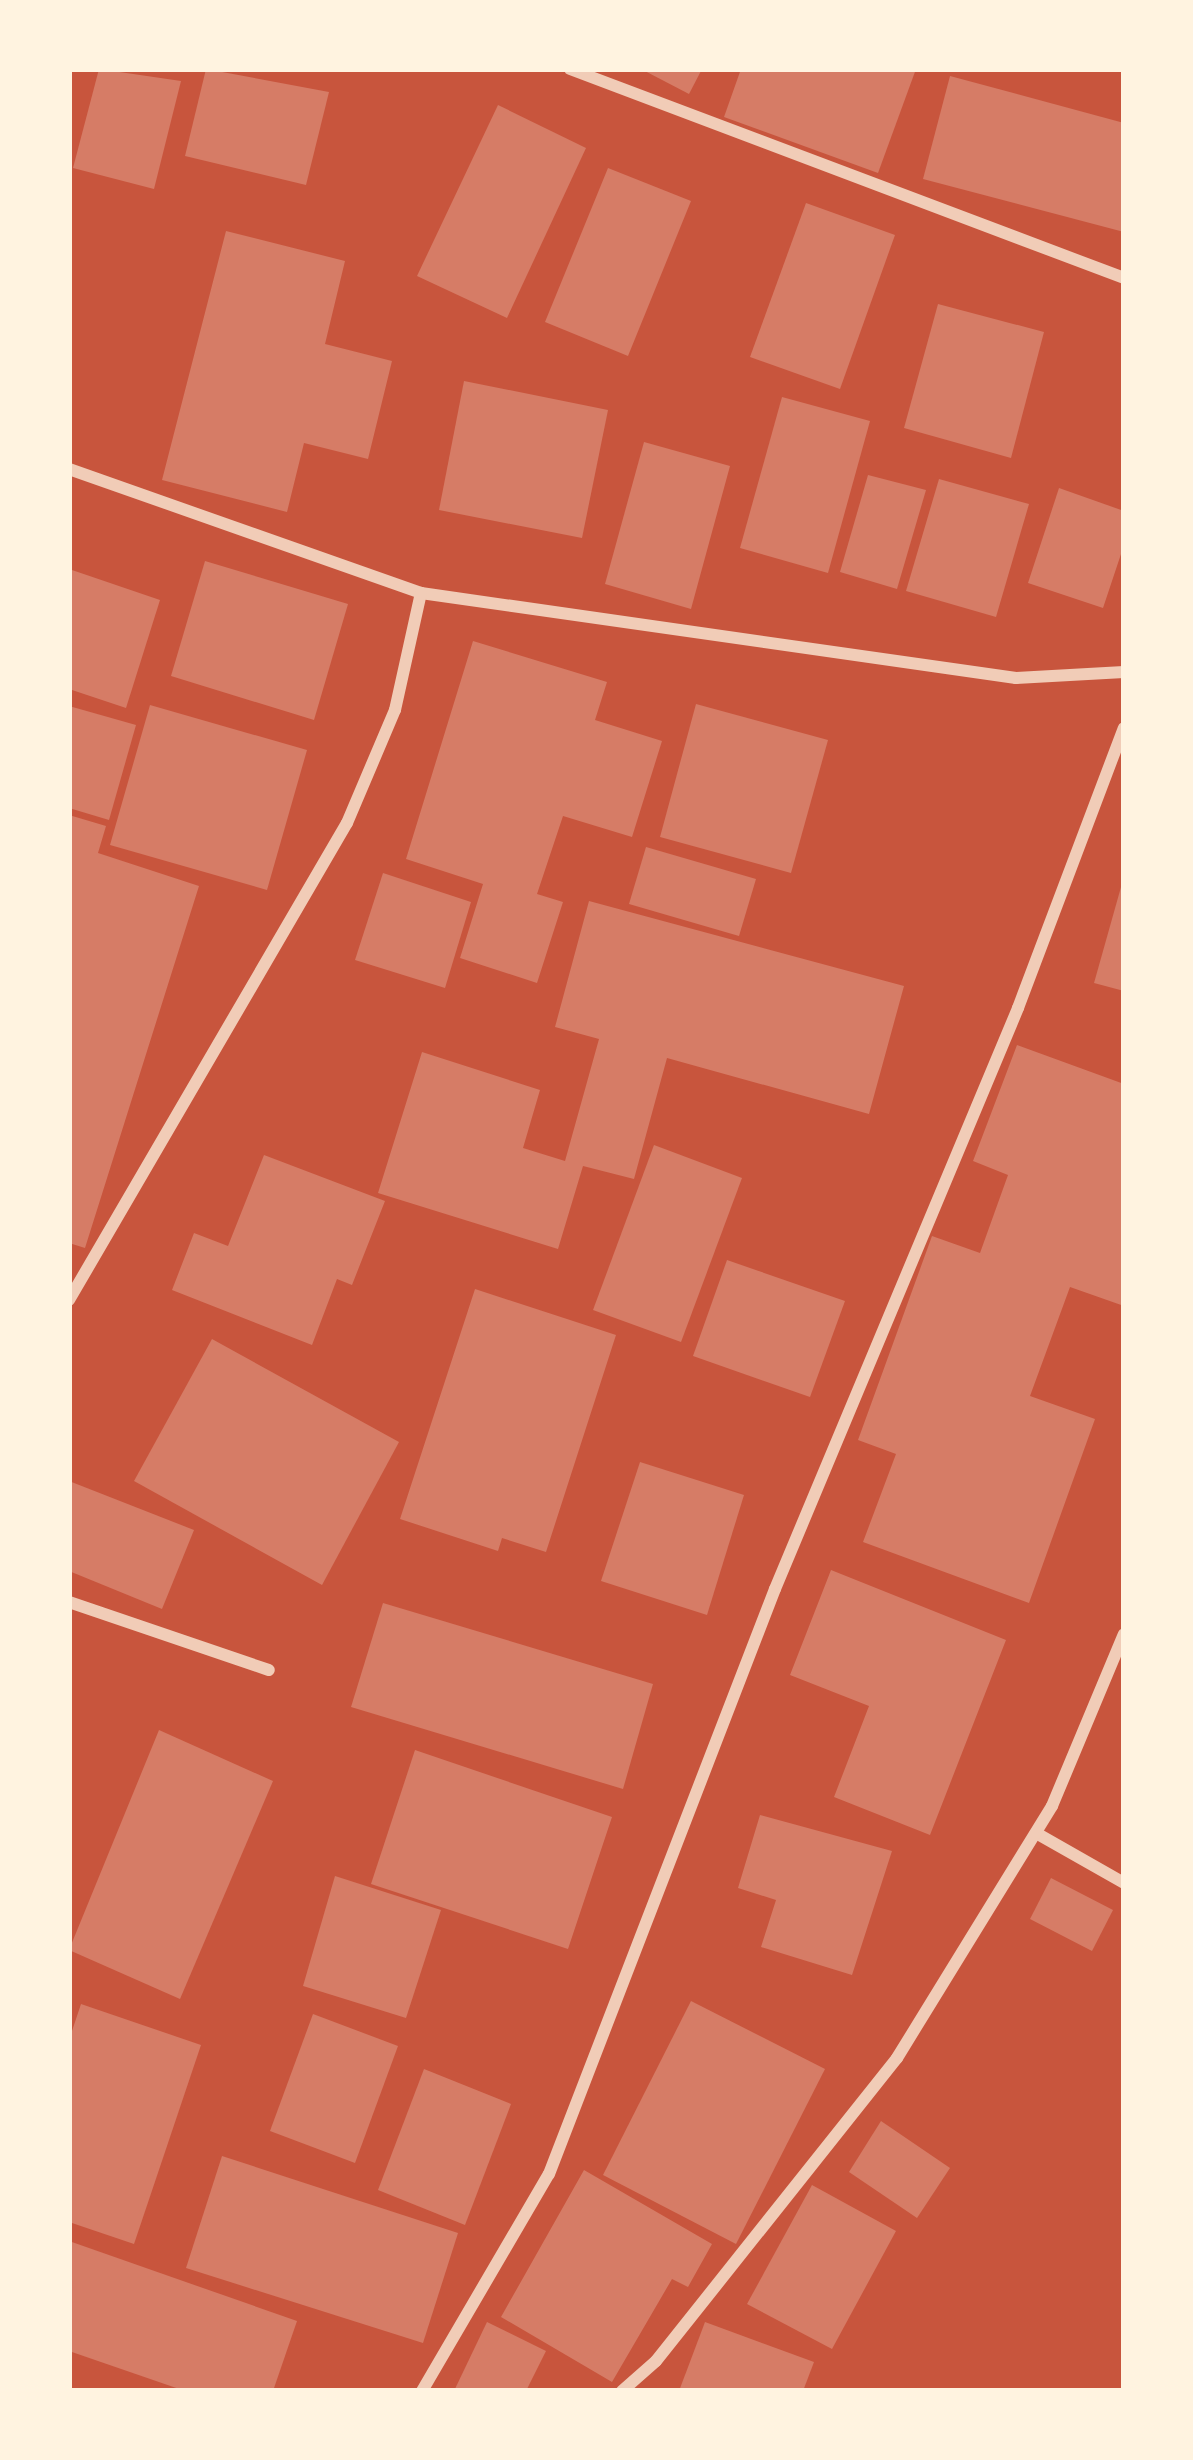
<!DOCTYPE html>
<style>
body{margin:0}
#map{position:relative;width:1193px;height:2460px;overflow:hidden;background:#c8553d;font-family:"Noto Sans",sans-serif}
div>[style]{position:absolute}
.building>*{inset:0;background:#d67c66}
.minor>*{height:12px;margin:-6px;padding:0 6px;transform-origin:6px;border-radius:6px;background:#f1ccb7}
span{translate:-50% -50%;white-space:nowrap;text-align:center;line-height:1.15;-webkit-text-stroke:12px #fff3e0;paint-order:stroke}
.frame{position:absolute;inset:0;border:72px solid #fff3e0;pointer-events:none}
</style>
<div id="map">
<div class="building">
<div style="clip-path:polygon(99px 69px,181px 81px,154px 189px,73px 168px)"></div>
<div style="clip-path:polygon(206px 69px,329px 92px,306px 185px,185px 156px)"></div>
<div style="clip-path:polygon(641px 69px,702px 69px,689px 94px)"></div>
<div style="clip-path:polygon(741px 69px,916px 69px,878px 173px,724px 117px)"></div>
<div style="clip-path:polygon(950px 76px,1124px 123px,1124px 232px,923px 179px)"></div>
<div style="clip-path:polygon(498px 105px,586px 148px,507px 318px,417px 276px)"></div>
<div style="clip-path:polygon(608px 168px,691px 201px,628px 356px,545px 322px)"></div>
<div style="clip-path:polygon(806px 203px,895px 235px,840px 389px,750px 357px)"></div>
<div style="clip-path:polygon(226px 231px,345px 261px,325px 344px,392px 361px,368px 459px,304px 443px,287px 512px,162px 480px)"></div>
<div style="clip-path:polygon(938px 304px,1044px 332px,1011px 458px,904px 428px)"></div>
<div style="clip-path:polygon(464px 381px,608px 410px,582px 538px,439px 510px)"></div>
<div style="clip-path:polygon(782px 397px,870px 421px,828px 573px,740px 548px)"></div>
<div style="clip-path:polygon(644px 442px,730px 466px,691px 609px,605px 584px)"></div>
<div style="clip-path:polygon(868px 475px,926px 490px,897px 589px,840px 572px)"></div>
<div style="clip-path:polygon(939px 479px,1029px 504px,996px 617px,906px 591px)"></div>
<div style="clip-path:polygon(1059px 488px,1124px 511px,1124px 545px,1103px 608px,1028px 583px)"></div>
<div style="clip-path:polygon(205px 561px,348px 604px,314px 720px,171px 676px)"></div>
<div style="clip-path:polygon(69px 569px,160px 600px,126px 708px,69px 689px)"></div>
<div style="clip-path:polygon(473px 641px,607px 682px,595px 720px,662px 741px,632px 837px,563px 816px,537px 894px,563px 902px,537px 983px,460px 958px,483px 884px,406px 859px)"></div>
<div style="clip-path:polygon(696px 704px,828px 740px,791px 873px,660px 837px)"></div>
<div style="clip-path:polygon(150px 705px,307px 750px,267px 890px,110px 845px)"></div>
<div style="clip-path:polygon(69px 706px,136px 725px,109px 820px,69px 808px)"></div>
<div style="clip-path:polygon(69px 815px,106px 826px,98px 853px,199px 886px,85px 1248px,69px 1243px)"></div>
<div style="clip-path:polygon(646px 847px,756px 879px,739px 936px,629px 904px)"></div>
<div style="clip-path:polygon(383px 873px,471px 902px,445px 988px,355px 960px)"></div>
<div style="clip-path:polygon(1123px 880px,1124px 880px,1124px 991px,1094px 983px)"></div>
<div style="clip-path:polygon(589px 901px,904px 986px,869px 1114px,667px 1058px,634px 1179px,583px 1166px,558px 1249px,378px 1193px,422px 1052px,540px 1090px,523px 1148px,565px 1161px,599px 1039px,555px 1027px)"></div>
<div style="clip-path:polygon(1017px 1045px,1124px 1084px,1124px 1306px,1070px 1287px,1030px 1396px,1095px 1419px,1029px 1603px,863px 1542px,896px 1454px,858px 1440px,932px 1236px,980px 1253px,1008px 1175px,973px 1161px)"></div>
<div style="clip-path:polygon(654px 1145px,742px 1178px,681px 1342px,593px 1310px)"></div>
<div style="clip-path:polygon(264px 1155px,385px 1201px,352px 1285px,337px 1279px,312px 1345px,172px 1290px,194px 1233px,228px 1246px)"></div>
<div style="clip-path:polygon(727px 1260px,845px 1301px,810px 1397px,693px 1356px)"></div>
<div style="clip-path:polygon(475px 1289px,616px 1335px,546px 1552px,502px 1538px,498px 1551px,400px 1519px)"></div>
<div style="clip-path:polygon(212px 1339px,399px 1442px,322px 1585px,134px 1481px)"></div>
<div style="clip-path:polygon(640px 1462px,744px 1495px,707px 1615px,601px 1581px)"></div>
<div style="clip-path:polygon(69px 1481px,194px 1530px,162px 1609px,69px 1571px)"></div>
<div style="clip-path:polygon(831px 1570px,1006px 1640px,930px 1835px,834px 1797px,869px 1706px,790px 1675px)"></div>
<div style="clip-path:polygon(383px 1603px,653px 1684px,623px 1789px,351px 1707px)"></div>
<div style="clip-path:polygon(159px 1730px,273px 1781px,180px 1999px,69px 1950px)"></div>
<div style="clip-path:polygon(415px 1750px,612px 1817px,568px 1949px,371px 1884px)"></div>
<div style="clip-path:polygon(760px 1815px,892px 1851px,852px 1975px,761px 1947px,776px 1900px,738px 1888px)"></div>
<div style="clip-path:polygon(335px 1876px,441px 1910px,406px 2018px,303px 1986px)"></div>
<div style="clip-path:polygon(1051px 1878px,1113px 1910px,1092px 1951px,1030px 1919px)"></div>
<div style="clip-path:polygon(691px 2001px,825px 2069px,736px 2244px,603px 2175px)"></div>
<div style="clip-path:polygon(81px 2004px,201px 2045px,134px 2244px,69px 2222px,69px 2040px)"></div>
<div style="clip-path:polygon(313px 2014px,398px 2046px,355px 2163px,270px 2131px)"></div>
<div style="clip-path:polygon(424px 2069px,511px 2104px,465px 2225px,378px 2190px)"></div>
<div style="clip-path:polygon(881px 2121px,950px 2168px,917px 2218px,849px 2172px)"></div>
<div style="clip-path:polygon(222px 2156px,458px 2233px,423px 2343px,186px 2268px)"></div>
<div style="clip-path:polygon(584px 2170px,712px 2244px,688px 2287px,672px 2279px,612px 2382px,501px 2317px)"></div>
<div style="clip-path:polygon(812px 2185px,896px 2231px,832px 2349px,747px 2304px)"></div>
<div style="clip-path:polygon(69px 2241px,297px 2321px,273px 2391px,185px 2391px,69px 2351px)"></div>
<div style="clip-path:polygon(487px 2322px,546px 2351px,526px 2391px,454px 2391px)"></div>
<div style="clip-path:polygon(705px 2322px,814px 2362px,803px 2391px,679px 2391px)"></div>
</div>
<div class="minor">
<div style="left:570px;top:69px;width:592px;rotate:20.67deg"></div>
<div style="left:69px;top:469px;width:373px;rotate:19.4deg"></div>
<div style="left:421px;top:593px;width:601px;rotate:8.13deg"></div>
<div style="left:1016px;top:678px;width:108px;rotate:-3.2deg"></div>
<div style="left:69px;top:1300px;width:552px;rotate:-59.77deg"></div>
<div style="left:347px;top:823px;width:123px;rotate:-67deg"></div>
<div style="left:395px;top:710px;width:120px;rotate:-77.5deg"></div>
<div style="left:69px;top:1602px;width:211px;rotate:18.8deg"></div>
<div style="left:1036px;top:1833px;width:101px;rotate:29.6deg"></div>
<div style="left:422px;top:2391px;width:251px;rotate:-59.7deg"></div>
<div style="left:549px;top:2174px;width:627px;rotate:-68.88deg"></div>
<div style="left:775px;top:1589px;width:630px;rotate:-67.3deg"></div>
<div style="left:1018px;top:1008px;width:299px;rotate:-69.3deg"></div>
<div style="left:622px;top:2391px;width:45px;rotate:-41.4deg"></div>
<div style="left:656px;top:2361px;width:387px;rotate:-51.5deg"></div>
<div style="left:897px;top:2058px;width:296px;rotate:-58.4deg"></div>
<div style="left:1052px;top:1806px;width:186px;rotate:-67.3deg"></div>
</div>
<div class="frame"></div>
</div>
